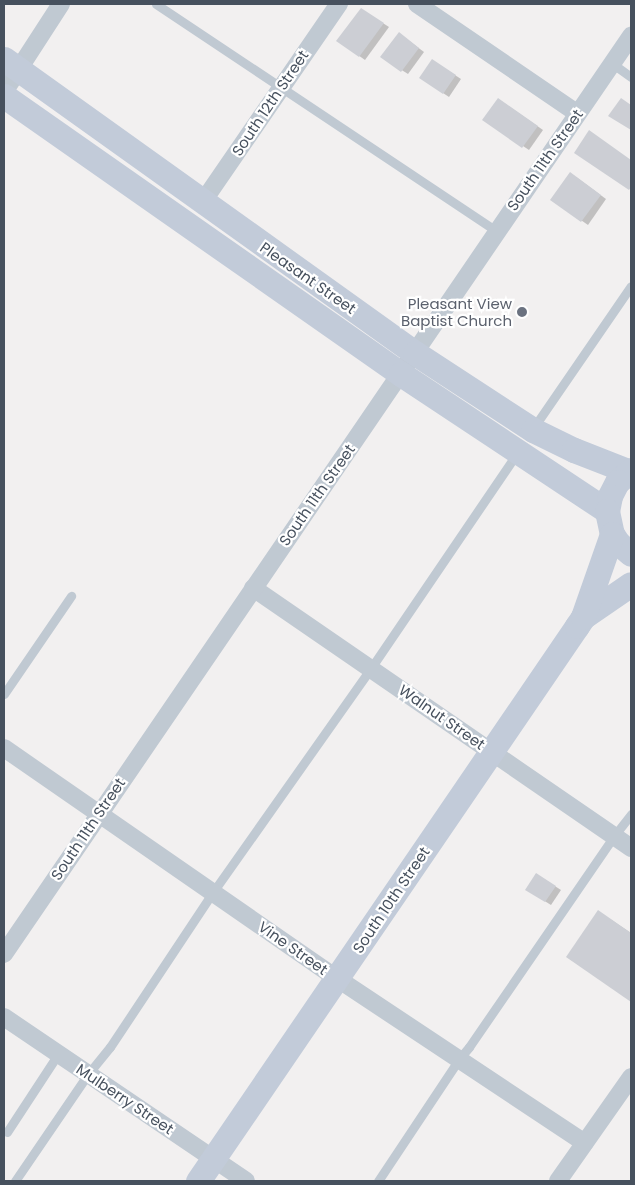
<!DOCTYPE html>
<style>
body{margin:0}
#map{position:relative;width:635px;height:1185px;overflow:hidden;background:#f2f0f0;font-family:Poppins,sans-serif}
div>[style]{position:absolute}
.shadow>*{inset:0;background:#0003}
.building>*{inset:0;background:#ccced4}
.lane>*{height:9px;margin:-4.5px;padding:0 4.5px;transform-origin:4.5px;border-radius:4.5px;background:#c0c9d2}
.street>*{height:18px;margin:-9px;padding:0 9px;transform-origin:9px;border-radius:9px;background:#c0c9d2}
.secondary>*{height:25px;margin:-12.5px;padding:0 12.5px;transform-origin:12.5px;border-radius:12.5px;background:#c2cbd9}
.dots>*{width:14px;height:14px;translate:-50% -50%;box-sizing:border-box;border:2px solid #fff;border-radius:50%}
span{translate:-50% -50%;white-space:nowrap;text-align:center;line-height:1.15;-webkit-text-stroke:4.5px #fff;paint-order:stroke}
.street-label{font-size:15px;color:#47515e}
.worship-label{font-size:15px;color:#5b616d}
.right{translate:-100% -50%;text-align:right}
.frame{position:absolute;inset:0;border:5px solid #47515e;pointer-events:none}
</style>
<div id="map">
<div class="shadow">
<div style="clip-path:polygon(367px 13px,389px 27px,365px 60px,338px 41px)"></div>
<div style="clip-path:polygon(400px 34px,424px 52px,408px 74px,381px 57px)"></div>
<div style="clip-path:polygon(438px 64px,461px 79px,449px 97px,443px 93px)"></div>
<div style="clip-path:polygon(504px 103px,543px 130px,529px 150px,484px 120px)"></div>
<div style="clip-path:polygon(576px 177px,606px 199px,588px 225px,552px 200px)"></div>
<div style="clip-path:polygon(536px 874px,561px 890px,551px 905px,527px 890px)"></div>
<div style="clip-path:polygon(610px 919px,631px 933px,631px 1000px,567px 957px)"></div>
</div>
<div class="building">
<div style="clip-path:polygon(361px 8px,384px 23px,359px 57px,336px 41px)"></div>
<div style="clip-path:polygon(399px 32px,419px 48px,401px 72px,380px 57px)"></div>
<div style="clip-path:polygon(432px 59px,456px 75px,443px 94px,419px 78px)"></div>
<div style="clip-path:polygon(498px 98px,538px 126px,522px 148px,482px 120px)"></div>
<div style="clip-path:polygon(621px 98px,631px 105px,631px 130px,608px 116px)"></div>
<div style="clip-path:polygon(589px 130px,631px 160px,631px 187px,629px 190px,574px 153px)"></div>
<div style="clip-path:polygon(570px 172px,601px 195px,581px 222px,550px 200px)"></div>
<div style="clip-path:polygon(536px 873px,556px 886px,545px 902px,525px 890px)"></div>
<div style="clip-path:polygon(598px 910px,631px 933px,631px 1002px,566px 957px)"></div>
</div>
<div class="lane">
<div style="left:156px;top:4px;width:410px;rotate:33.7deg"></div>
<div style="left:613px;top:64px;width:22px;rotate:36deg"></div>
<div style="left:534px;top:427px;width:171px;rotate:-55.5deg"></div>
<div style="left:4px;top:694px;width:119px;rotate:-55.6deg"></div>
<div style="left:7px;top:1132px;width:93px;rotate:-56.8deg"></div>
<div style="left:15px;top:1181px;width:130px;rotate:-55.7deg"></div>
<div style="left:88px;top:1074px;width:35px;rotate:-51deg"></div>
<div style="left:110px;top:1047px;width:186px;rotate:-56.4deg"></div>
<div style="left:213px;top:892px;width:274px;rotate:-54.8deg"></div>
<div style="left:371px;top:668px;width:260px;rotate:-55.8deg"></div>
<div style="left:378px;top:1181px;width:146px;rotate:-56.4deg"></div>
<div style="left:459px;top:1059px;width:16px;rotate:-50deg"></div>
<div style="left:469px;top:1047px;width:256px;rotate:-55.5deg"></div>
<div style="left:614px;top:836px;width:28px;rotate:-52deg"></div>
</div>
<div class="street">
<div style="left:417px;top:4px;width:194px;rotate:34.3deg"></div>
<div style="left:4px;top:92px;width:105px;rotate:-57.1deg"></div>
<div style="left:202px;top:203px;width:242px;rotate:-55.5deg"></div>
<div style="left:253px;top:588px;width:459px;rotate:34.5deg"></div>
<div style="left:4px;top:748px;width:406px;rotate:34.7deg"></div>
<div style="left:338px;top:979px;width:296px;rotate:33.6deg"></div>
<div style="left:4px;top:954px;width:1112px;rotate:-55.67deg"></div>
<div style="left:4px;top:1017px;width:292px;rotate:34.1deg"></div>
<div style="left:558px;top:1181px;width:127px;rotate:-54.9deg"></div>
</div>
<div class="secondary">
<div style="left:4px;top:59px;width:505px;rotate:35.58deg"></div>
<div style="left:415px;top:353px;width:141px;rotate:33.1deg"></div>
<div style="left:533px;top:430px;width:46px;rotate:26deg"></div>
<div style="left:574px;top:450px;width:58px;rotate:21.3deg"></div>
<div style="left:4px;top:96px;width:485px;rotate:35deg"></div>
<div style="left:401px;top:374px;width:247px;rotate:33.6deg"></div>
<div style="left:631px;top:470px;width:18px;rotate:139deg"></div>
<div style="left:617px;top:482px;width:16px;rotate:117deg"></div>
<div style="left:610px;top:496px;width:15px;rotate:101deg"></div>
<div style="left:607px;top:511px;width:24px;rotate:78deg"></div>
<div style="left:612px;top:534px;width:11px;rotate:56deg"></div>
<div style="left:618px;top:543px;width:17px;rotate:40deg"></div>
<div style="left:583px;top:617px;width:58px;rotate:-34.5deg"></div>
<div style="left:198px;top:1181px;width:672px;rotate:-55.67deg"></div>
<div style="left:577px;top:626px;width:11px;rotate:-56deg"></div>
<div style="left:583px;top:617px;width:88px;rotate:-70.7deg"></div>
</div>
<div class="dots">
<div style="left:522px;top:312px;background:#6b7280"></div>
</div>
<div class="street-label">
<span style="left:270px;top:103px;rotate:-56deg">South 12th Street</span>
<span style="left:545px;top:160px;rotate:-55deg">South 11th Street</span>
<span style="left:308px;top:278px;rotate:35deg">Pleasant Street</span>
<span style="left:317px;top:495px;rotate:-55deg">South 11th Street</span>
<span style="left:442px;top:717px;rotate:35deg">Walnut Street</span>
<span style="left:88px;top:829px;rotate:-56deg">South 11th Street</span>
<span style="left:391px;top:900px;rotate:-56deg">South 10th Street</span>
<span style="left:293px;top:948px;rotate:35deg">Vine Street</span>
<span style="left:125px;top:1099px;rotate:34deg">Mulberry Street</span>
</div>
<div class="worship-label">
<span class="right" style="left:512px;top:312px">Pleasant View<br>Baptist Church</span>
</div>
<div class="frame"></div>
</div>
